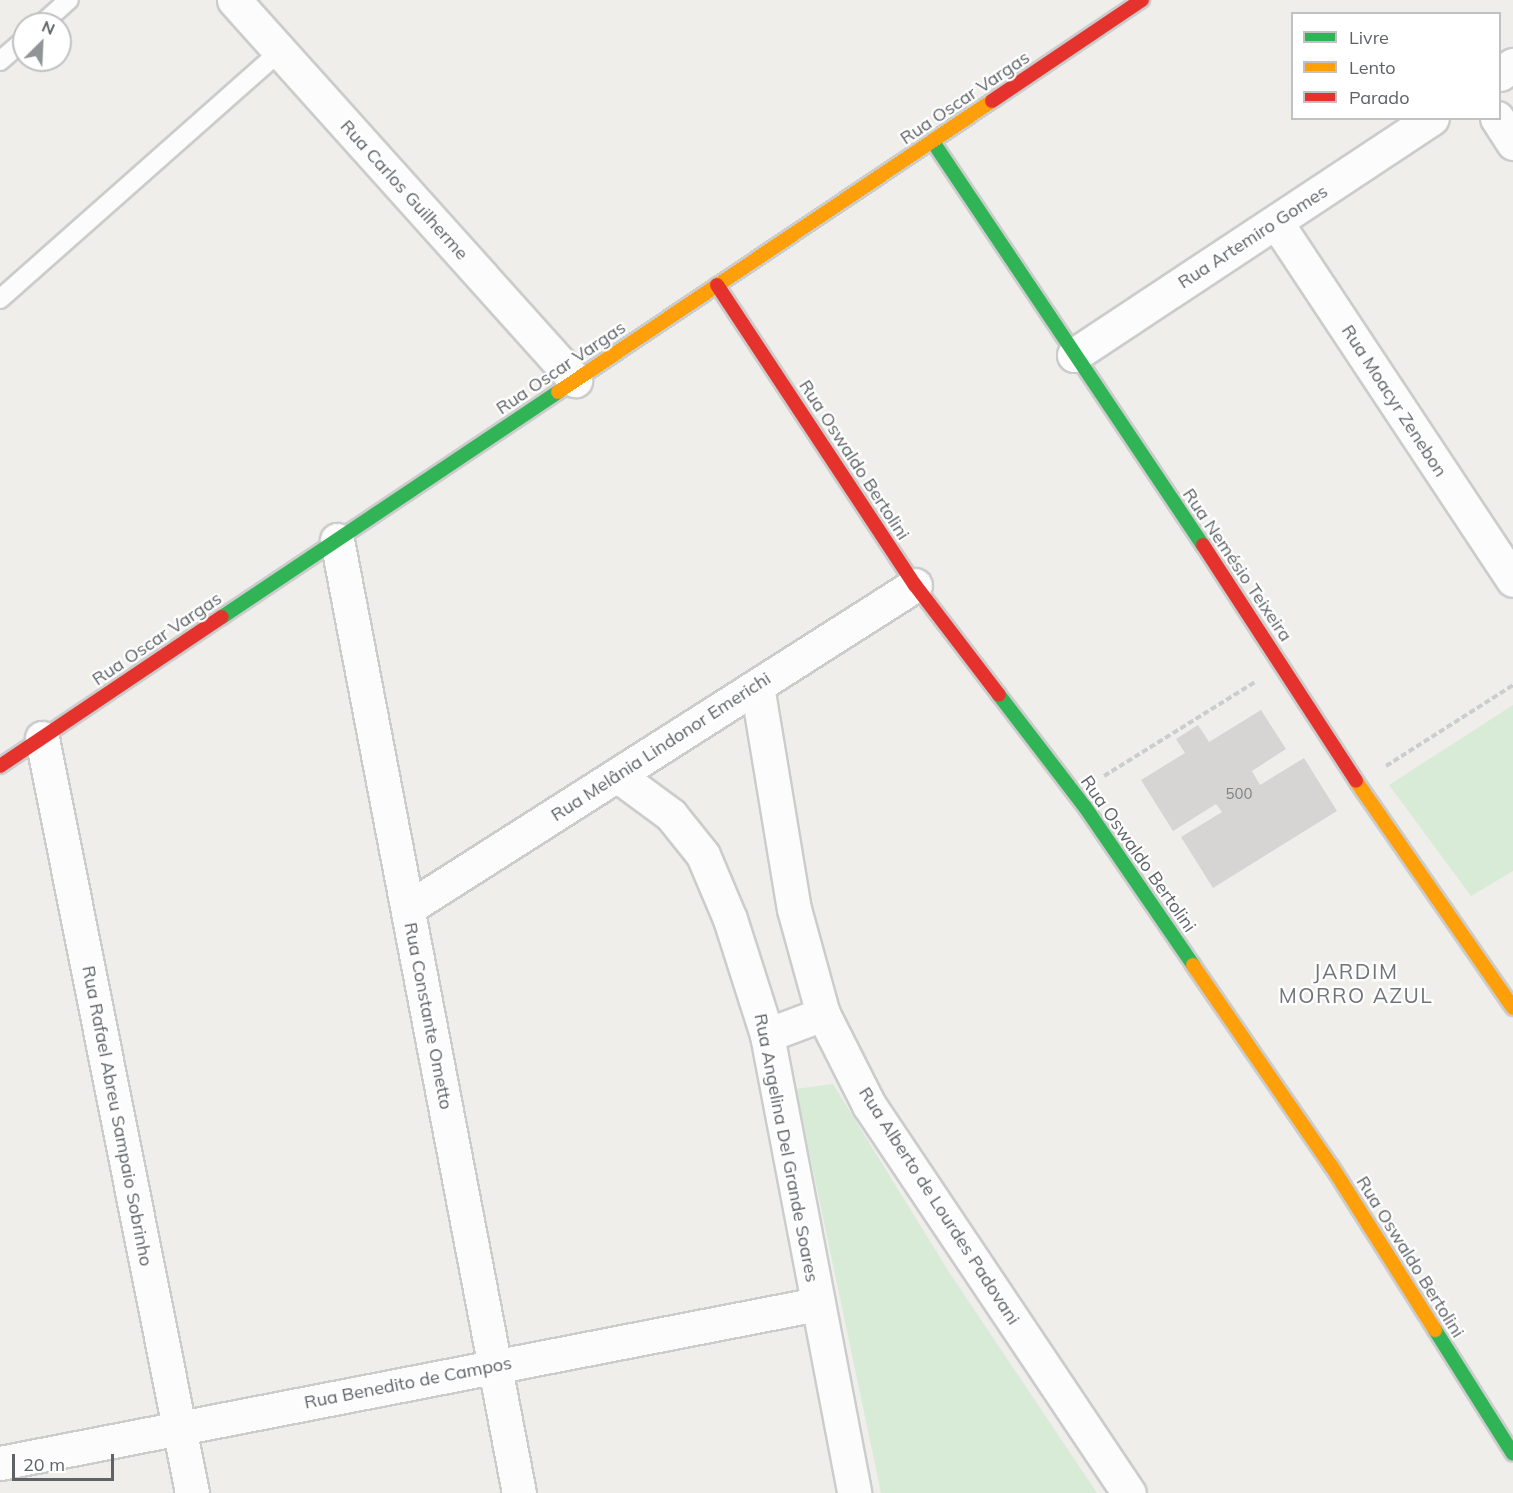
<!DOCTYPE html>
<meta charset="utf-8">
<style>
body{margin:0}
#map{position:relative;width:1513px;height:1493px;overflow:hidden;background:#efeeea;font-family:Mulish,sans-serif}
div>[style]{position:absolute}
.green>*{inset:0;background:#d8ebd6}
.building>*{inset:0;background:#d6d5d3}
.path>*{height:4px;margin-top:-2px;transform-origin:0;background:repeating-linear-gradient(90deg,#cacfcc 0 6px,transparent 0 9px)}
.roads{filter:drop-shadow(2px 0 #cbcccc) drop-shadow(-2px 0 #cbcccc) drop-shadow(0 2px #cbcccc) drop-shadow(0 -2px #cbcccc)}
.lane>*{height:18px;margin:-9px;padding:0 9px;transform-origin:9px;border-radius:9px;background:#fdfcfc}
.street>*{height:33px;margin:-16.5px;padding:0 16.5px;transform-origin:16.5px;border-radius:16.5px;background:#fdfcfc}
.fast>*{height:14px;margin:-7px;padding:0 7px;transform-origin:7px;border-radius:7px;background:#30b455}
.slow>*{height:14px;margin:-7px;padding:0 7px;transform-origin:7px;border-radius:7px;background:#ff9f0a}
.jam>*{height:14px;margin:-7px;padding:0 7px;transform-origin:7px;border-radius:7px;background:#e5322d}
span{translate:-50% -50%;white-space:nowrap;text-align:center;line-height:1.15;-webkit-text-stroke:4.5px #fff;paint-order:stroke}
.number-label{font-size:15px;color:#7e8184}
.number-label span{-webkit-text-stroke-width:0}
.street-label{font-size:18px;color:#5f6368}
.quarter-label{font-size:21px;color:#70757a;letter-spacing:1.5px}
.legend{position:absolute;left:1291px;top:12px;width:210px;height:108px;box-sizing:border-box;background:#fff;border:2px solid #bfc1c3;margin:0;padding:8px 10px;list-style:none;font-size:18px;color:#5f6368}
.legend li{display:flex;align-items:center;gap:12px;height:30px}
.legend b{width:30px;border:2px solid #bfc1c3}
.north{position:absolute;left:12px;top:12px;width:60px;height:60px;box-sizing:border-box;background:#fff;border:2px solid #bfc1c3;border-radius:50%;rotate:24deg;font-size:16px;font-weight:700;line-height:24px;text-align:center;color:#5f6368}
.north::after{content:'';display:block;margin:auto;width:21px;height:27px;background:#919496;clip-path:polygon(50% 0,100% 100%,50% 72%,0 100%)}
.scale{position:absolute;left:12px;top:1454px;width:102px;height:27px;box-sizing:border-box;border:3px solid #5f6368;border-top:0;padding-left:8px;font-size:18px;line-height:21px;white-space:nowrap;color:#5f6368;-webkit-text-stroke:4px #fff;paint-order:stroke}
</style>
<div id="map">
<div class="green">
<div style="clip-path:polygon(1513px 705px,1513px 871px,1471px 896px,1389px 785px)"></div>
<div style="clip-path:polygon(833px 1084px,949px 1272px,1097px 1493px,881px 1493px,796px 1089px)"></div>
</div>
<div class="building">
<div style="clip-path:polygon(1261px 710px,1286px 749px,1252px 771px,1260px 785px,1304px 758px,1337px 811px,1213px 888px,1181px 837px,1222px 812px,1216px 804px,1173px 831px,1141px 780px,1185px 753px,1176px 739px,1198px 725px,1209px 742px)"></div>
</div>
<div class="path">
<div style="left:1386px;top:766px;width:151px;rotate:-32.5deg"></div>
<div style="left:1104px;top:776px;width:178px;rotate:-31.9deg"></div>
</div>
<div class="roads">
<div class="lane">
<div style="left:42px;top:24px;width:36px;rotate:-42deg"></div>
<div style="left:0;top:61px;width:32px;rotate:-41deg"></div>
<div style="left:0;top:299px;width:374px;rotate:-41.5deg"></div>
</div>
<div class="street">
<div style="left:234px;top:0;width:511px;rotate:48.1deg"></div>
<div style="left:1500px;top:74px;width:16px;rotate:-35deg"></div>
<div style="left:1497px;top:118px;width:30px;rotate:57deg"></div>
<div style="left:1276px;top:222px;width:429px;rotate:56.5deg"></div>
<div style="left:1074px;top:355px;width:429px;rotate:-33.5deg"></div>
<div style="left:337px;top:540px;width:970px;rotate:79.19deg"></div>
<div style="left:757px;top:686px;width:226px;rotate:80.6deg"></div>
<div style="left:794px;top:909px;width:109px;rotate:74.6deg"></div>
<div style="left:823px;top:1014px;width:102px;rotate:63.2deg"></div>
<div style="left:869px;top:1105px;width:467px;rotate:56.2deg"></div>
<div style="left:42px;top:738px;width:770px;rotate:78.76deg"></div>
<div style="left:617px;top:775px;width:67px;rotate:36.5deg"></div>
<div style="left:671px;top:815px;width:51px;rotate:51.3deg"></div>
<div style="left:703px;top:855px;width:69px;rotate:67.1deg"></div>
<div style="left:730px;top:919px;width:122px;rotate:72.3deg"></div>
<div style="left:767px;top:1035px;width:466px;rotate:79.2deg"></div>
<div style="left:408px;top:908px;width:601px;rotate:-32.5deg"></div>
<div style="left:767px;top:1035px;width:60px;rotate:-20.6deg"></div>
<div style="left:0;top:1463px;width:832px;rotate:-11.01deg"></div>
</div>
<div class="fast">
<div style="left:933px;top:142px;width:485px;rotate:56.2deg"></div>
<div style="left:222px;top:617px;width:404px;rotate:-33.8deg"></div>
<div style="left:999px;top:695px;width:141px;rotate:52.5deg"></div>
<div style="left:1085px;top:807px;width:191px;rotate:55.6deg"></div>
<div style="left:1435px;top:1330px;width:146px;rotate:57.8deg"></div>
</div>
<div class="slow">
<div style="left:558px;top:392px;width:523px;rotate:-33.84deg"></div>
<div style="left:1356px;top:781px;width:276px;rotate:55.3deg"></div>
<div style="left:1193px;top:965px;width:245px;rotate:55.5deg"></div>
<div style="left:1332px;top:1167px;width:193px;rotate:57.7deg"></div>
</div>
<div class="jam">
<div style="left:992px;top:101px;width:181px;rotate:-34deg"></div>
<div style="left:717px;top:285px;width:359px;rotate:56.6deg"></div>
<div style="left:915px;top:585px;width:138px;rotate:52.6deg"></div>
<div style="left:1203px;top:545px;width:281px;rotate:57deg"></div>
<div style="left:0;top:766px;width:267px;rotate:-33.9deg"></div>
</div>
</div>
<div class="number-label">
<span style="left:1239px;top:794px">500</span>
</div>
<div class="street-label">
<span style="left:965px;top:98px;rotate:-34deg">Rua Oscar Vargas</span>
<span style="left:404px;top:190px;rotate:48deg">Rua Carlos Guilherme</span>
<span style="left:1253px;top:237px;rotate:-33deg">Rua Artemiro Gomes</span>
<span style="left:561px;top:368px;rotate:-34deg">Rua Oscar Vargas</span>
<span style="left:1394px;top:401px;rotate:57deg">Rua Moacyr Zenebon</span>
<span style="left:854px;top:460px;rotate:57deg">Rua Oswaldo Bertolini</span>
<span style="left:1237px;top:565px;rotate:56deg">Rua Nemésio Teixeira</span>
<span style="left:157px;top:639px;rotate:-34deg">Rua Oscar Vargas</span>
<span style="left:661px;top:747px;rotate:-33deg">Rua Melânia Lindonor Emerichi</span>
<span style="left:1138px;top:854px;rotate:55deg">Rua Oswaldo Bertolini</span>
<span style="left:428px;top:1016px;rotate:79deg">Rua Constante Ometto</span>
<span style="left:117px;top:1116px;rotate:79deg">Rua Rafael Abreu Sampaio Sobrinho</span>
<span style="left:786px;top:1148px;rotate:79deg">Rua Angelina Del Grande Soares</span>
<span style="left:939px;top:1206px;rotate:57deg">Rua Alberto de Lourdes Padovani</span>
<span style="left:1410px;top:1257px;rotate:58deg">Rua Oswaldo Bertolini</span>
<span style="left:408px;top:1383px;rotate:-11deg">Rua Benedito de Campos</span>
</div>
<div class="quarter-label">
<span style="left:1356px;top:983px">JARDIM<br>MORRO AZUL</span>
</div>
<ul class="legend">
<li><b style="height:8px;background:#30b455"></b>Livre</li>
<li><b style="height:8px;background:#ff9f0a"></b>Lento</li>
<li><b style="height:8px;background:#e5322d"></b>Parado</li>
</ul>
<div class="north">N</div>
<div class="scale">20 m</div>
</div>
